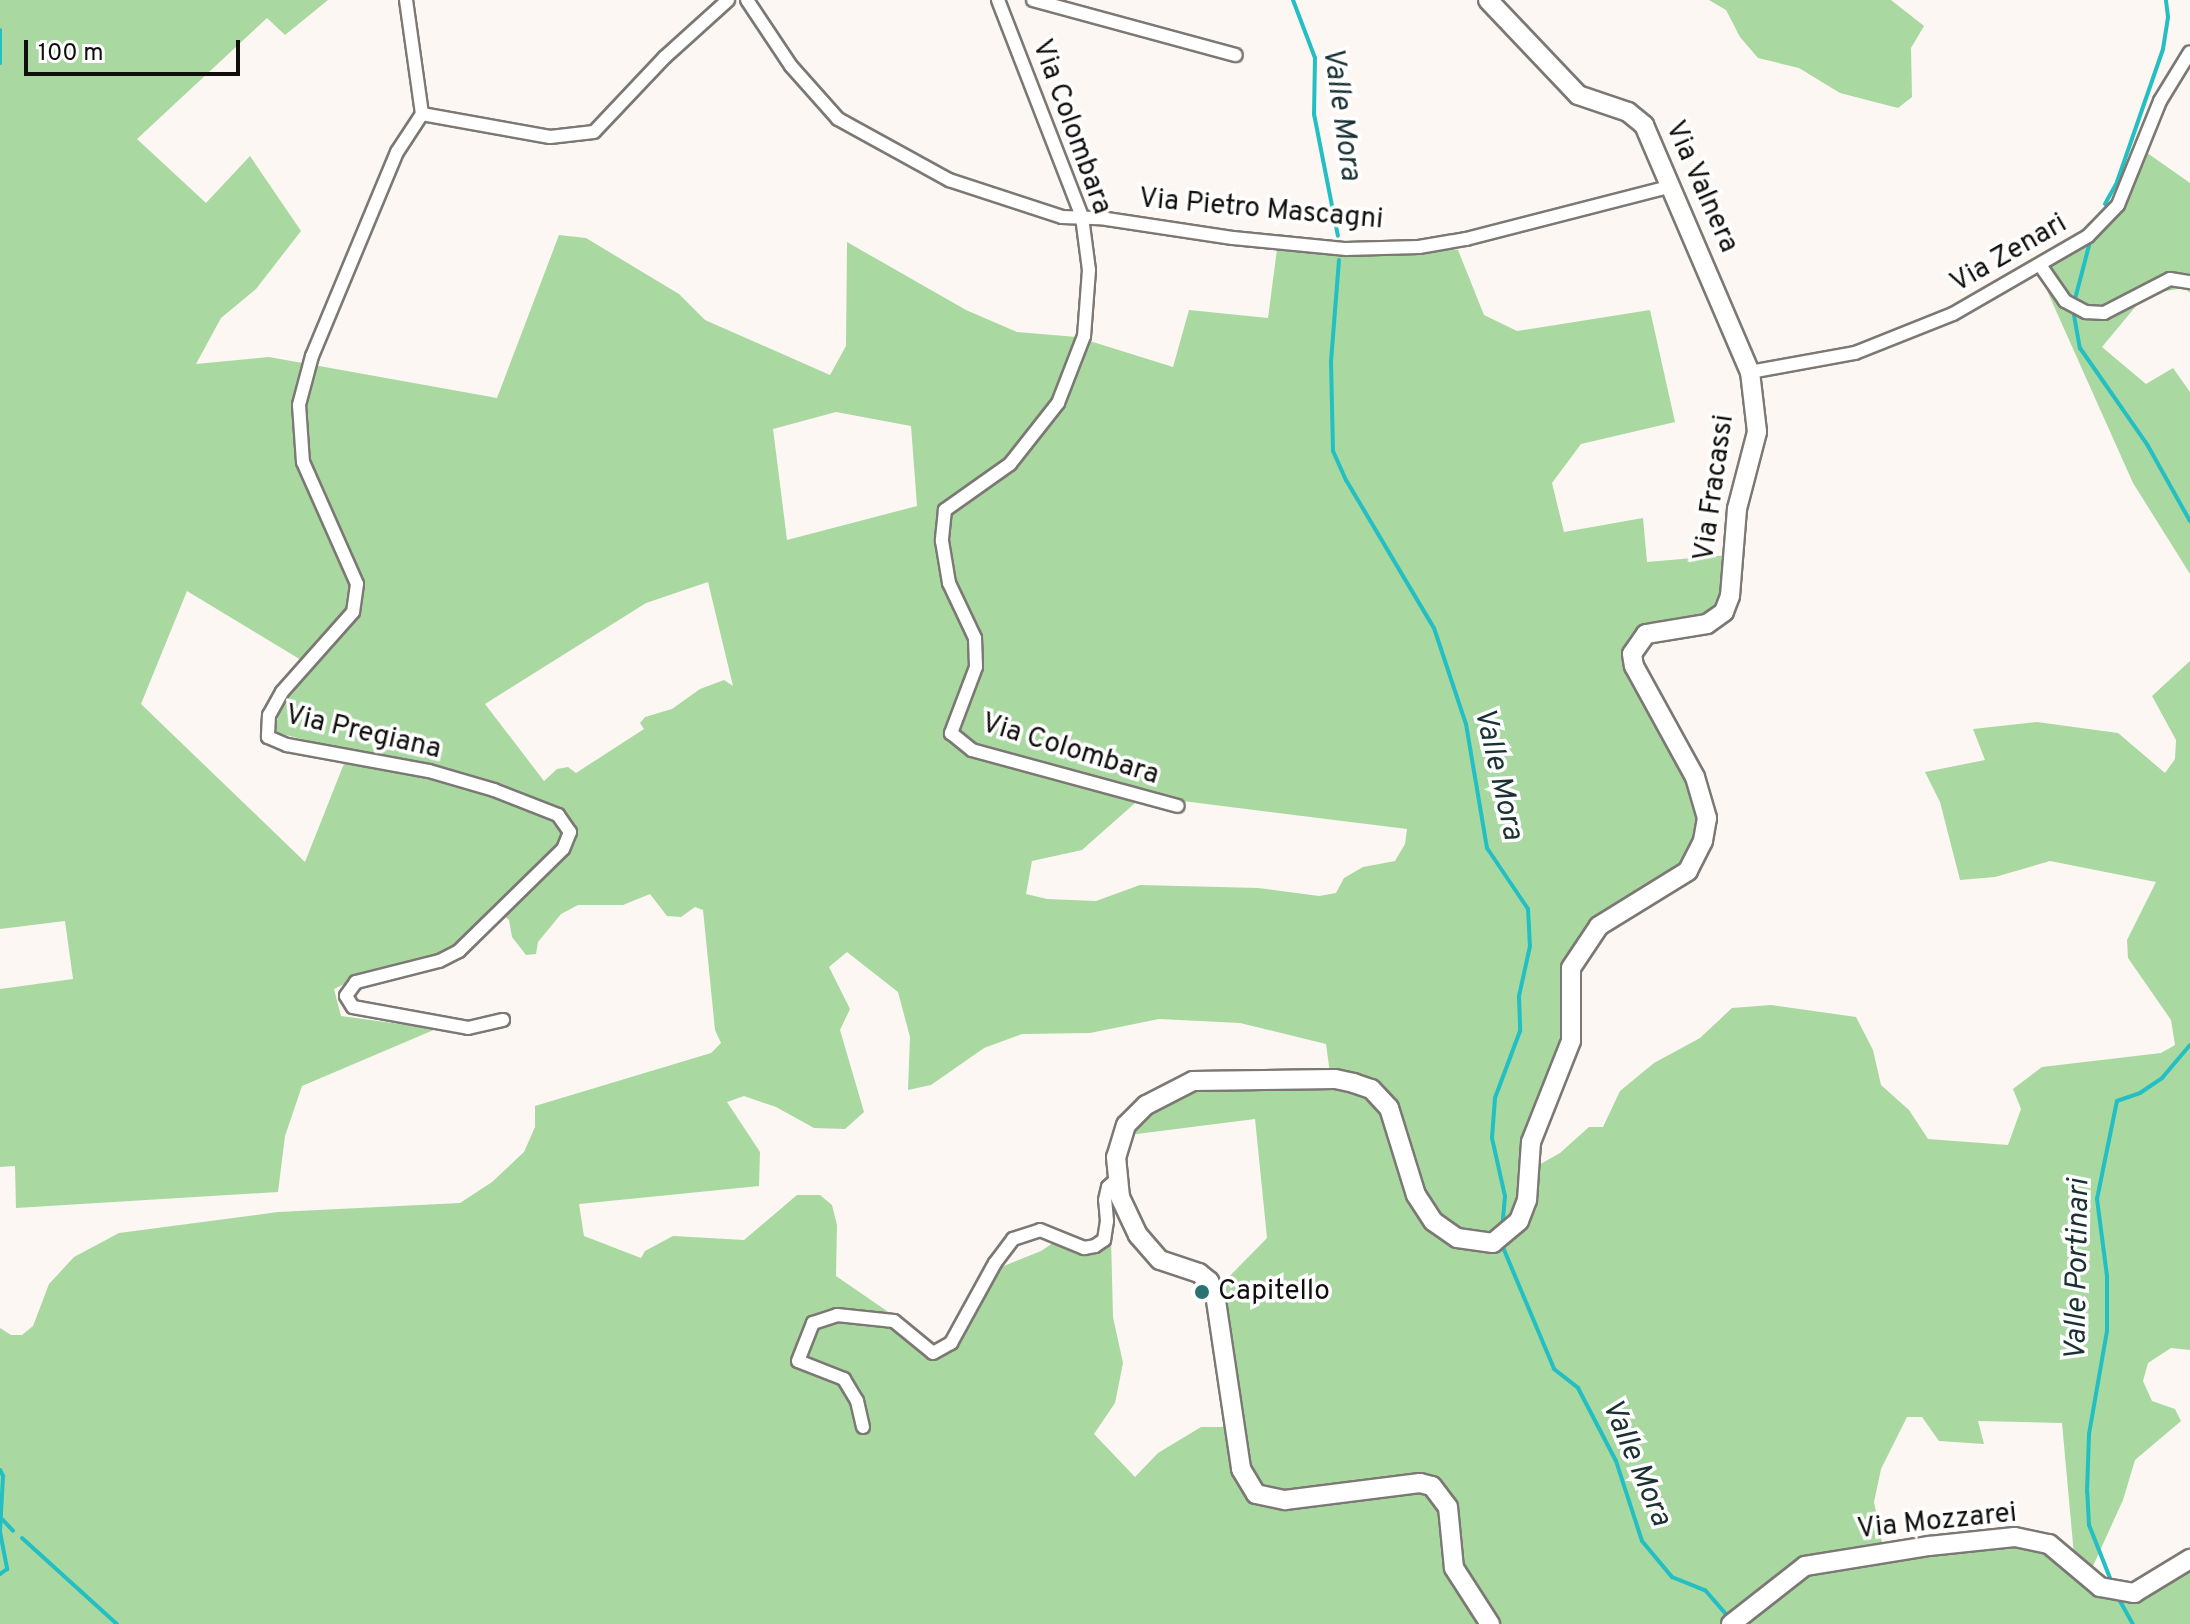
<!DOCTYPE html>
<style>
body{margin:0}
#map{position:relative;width:2190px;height:1624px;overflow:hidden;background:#fcf7f3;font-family:Overpass,sans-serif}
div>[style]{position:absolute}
.green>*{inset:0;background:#a9d8a1}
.stream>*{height:4px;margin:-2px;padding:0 2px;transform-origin:2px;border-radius:2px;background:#23bfc3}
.roads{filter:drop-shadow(2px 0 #7c7874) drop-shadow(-2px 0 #7c7874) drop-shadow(0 2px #7c7874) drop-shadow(0 -2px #7c7874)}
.street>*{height:12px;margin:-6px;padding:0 6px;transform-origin:6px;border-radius:6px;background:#fff}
.secondary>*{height:18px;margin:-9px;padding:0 9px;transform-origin:9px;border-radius:9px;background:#fff}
.dots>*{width:22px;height:22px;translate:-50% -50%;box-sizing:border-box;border:4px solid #fff;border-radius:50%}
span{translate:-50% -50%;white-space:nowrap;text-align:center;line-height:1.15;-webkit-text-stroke:7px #fff;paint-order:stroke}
.street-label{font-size:28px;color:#100f0d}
.poi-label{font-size:28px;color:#100f0d}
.left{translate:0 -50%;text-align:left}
.water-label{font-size:30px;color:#1a3132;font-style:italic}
.scale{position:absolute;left:24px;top:40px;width:216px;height:36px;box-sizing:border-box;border:4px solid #100f0d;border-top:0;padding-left:10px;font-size:24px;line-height:28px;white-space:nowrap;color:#100f0d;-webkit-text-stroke:6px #fff;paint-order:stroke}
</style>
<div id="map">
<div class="green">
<div style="clip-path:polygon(evenodd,0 0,328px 0,285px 35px,267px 18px,137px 139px,206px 203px,250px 156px,301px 231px,256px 289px,221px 318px,196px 364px,269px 357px,497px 398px,559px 235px,586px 238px,679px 294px,705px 320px,830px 375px,846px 346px,847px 242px,966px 310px,1017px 332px,1077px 337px,1173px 367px,1189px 310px,1268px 318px,1279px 234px,1329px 241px,1410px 240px,1458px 250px,1484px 315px,1517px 331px,1650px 310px,1675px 422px,1581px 444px,1552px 483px,1564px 532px,1643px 518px,1647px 562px,1728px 555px,1719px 608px,1707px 616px,1651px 625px,1631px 635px,1622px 650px,1625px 665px,1679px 757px,1697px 815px,1693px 842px,1673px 875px,1587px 926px,1566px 965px,1559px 1048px,1528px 1124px,1521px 1175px,1560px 1153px,1589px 1127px,1603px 1127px,1620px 1091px,1654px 1063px,1700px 1038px,1732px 1008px,1771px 1005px,1856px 1017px,1873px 1050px,1881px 1085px,1909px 1110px,1928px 1139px,2008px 1145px,2021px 1109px,2013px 1089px,2042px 1067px,2161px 1053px,2175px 1045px,2171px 1020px,2128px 958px,2127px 940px,2156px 882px,2050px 861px,1995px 877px,1960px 880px,1940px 802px,1925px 772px,1985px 760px,1973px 729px,2037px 722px,2118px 733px,2165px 773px,2175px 759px,2176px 740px,2152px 696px,2190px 661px,2190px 1350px,2171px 1348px,2148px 1363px,2143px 1381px,2152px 1401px,2175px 1409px,2181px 1421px,2135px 1460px,2123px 1500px,2088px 1577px,2135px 1592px,2190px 1558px,2190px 1624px,0 1624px,0 1328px,11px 1335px,22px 1335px,33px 1326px,49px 1284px,74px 1257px,119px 1233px,278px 1212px,460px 1203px,492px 1182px,524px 1152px,535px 1127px,535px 1106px,711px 1053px,721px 1043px,715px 1030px,703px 910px,695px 907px,681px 917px,667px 916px,650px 894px,623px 905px,578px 905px,561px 914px,538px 942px,536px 954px,526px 955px,512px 937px,509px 920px,496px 909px,456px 946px,433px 955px,378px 968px,334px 989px,341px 1016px,436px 1029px,302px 1086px,285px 1136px,278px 1192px,16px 1208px,15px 1166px,0 1167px,0 989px,73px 979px,65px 921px,0 929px,0 0,836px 412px,911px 426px,917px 506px,787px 540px,773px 429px,836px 412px,0 0,708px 582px,733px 686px,724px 680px,700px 689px,672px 709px,645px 717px,640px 723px,644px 729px,576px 773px,568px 767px,557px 769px,544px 781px,485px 704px,646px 603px,708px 582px,0 0,187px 591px,311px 666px,282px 703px,274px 732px,349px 751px,305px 862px,141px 704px,187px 591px,0 0,1143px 796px,1407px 829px,1405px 844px,1395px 861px,1363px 867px,1344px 878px,1336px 893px,1319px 896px,1258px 888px,1140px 885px,1096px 901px,1047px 899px,1026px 894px,1032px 861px,1082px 850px,1143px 796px,0 0,847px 952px,898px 992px,910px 1037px,908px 1090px,931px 1085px,984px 1048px,1022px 1034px,1090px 1033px,1159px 1019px,1240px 1023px,1326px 1044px,1330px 1073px,1174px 1085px,1121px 1136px,1255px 1119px,1267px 1238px,1216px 1290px,1230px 1427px,1201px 1427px,1158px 1453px,1135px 1477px,1094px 1434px,1115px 1403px,1123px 1363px,1113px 1317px,1111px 1238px,1096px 1251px,1062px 1237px,1041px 1251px,994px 1270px,942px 1349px,836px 1276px,837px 1225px,832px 1205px,820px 1195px,797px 1195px,744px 1240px,673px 1236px,645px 1251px,641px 1258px,584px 1236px,579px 1204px,759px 1186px,760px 1152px,727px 1102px,744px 1096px,776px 1107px,814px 1128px,845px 1129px,864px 1112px,840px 1030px,850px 1009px,829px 967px,847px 952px,0 0,1907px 1417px,1922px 1417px,1939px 1441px,1984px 1444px,1978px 1421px,2062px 1423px,2075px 1566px,2034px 1537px,1884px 1552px,1874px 1502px,1881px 1469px,1907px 1417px)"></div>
<div style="clip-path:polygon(1709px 0,1891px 0,1924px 26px,1911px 48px,1912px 97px,1898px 108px,1840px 93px,1799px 68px,1758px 58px,1740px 37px,1726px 10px)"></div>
<div style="clip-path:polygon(2143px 150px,2190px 183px,2190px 293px,2184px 288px,2154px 293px,2141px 300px,2102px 347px,2146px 384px,2173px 368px,2190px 392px,2190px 574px,2133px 483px,2036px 266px,2086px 236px,2115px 202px)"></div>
</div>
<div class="stream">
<div style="left:1293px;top:0;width:62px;rotate:69.2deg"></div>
<div style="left:1315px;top:58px;width:56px;rotate:91deg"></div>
<div style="left:1314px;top:114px;width:124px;rotate:78.9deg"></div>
<div style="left:0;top:30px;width:33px;rotate:90deg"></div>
<div style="left:2105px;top:204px;width:25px;rotate:-61deg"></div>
<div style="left:2117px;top:182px;width:141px;rotate:-70.9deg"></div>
<div style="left:2163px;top:49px;width:32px;rotate:-81deg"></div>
<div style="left:2168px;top:17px;width:17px;rotate:-97deg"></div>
<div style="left:1339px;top:260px;width:102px;rotate:94.5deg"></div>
<div style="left:1331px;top:362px;width:89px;rotate:88.7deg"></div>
<div style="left:1333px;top:451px;width:32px;rotate:66deg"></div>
<div style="left:1346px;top:480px;width:172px;rotate:59.3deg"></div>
<div style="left:1434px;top:628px;width:101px;rotate:71.6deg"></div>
<div style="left:1466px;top:724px;width:126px;rotate:80.4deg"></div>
<div style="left:1487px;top:848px;width:73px;rotate:56.1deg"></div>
<div style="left:1528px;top:909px;width:37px;rotate:87deg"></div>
<div style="left:1530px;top:946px;width:51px;rotate:102.4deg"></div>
<div style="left:1519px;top:996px;width:35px;rotate:88deg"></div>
<div style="left:1520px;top:1031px;width:72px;rotate:110.5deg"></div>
<div style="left:1495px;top:1098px;width:40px;rotate:94.3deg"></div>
<div style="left:1492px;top:1138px;width:59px;rotate:77.4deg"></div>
<div style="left:1505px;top:1196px;width:32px;rotate:95deg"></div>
<div style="left:2075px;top:299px;width:59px;rotate:-75.3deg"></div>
<div style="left:2074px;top:315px;width:34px;rotate:80deg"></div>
<div style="left:2080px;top:348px;width:119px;rotate:55.2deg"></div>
<div style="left:2148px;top:446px;width:86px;rotate:60.8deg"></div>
<div style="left:1502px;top:1245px;width:134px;rotate:67.2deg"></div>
<div style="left:1554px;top:1369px;width:31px;rotate:38deg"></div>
<div style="left:1578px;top:1388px;width:82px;rotate:62.5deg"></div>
<div style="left:1616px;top:1461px;width:84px;rotate:72deg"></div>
<div style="left:1642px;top:1541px;width:47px;rotate:50.2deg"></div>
<div style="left:1672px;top:1577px;width:35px;rotate:22deg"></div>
<div style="left:1705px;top:1590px;width:35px;rotate:49deg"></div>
<div style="left:0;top:1470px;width:7px;rotate:63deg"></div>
<div style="left:3px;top:1476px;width:56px;rotate:93.1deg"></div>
<div style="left:0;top:1532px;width:38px;rotate:79deg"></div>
<div style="left:7px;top:1569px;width:9px;rotate:144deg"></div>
<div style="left:2px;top:1519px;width:16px;rotate:47deg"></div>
<div style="left:22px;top:1538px;width:128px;rotate:42.2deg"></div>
<div style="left:2110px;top:1578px;width:57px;rotate:-111.6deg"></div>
<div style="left:2089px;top:1525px;width:33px;rotate:-93deg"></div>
<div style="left:2087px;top:1492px;width:58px;rotate:-88deg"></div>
<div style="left:2089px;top:1434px;width:105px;rotate:-80.1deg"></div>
<div style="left:2107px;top:1331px;width:55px;rotate:-90deg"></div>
<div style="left:2107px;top:1276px;width:78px;rotate:-97.4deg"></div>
<div style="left:2097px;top:1199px;width:100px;rotate:-78.5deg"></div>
<div style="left:2117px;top:1101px;width:24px;rotate:-19deg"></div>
<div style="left:2140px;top:1093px;width:27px;rotate:-34deg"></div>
<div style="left:2162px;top:1078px;width:43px;rotate:-49.7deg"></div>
<div style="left:2120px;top:1601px;width:26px;rotate:61deg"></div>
</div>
<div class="roads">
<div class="street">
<div style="left:406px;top:0;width:115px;rotate:82deg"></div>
<div style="left:422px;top:114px;width:45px;rotate:123.3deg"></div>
<div style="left:397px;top:152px;width:221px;rotate:112.6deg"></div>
<div style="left:312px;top:356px;width:51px;rotate:104.9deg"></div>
<div style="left:299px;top:405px;width:57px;rotate:86deg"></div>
<div style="left:303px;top:462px;width:133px;rotate:66.1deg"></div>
<div style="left:357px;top:584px;width:28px;rotate:98deg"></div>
<div style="left:353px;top:612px;width:107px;rotate:131.6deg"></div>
<div style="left:282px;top:692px;width:26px;rotate:119deg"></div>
<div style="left:269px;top:715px;width:22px;rotate:93deg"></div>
<div style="left:268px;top:737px;width:21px;rotate:23deg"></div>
<div style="left:287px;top:745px;width:144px;rotate:10.4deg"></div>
<div style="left:429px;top:771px;width:68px;rotate:16.3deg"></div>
<div style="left:494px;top:790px;width:69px;rotate:21.3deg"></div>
<div style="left:558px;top:815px;width:21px;rotate:55deg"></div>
<div style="left:570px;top:832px;width:18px;rotate:112deg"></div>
<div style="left:563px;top:849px;width:146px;rotate:135.6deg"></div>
<div style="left:459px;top:951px;width:22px;rotate:153deg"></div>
<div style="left:439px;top:961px;width:86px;rotate:165.8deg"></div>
<div style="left:356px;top:982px;width:17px;rotate:126deg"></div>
<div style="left:346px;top:996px;width:13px;rotate:58deg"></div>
<div style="left:353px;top:1007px;width:117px;rotate:10.3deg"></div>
<div style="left:468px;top:1028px;width:36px;rotate:-13deg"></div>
<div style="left:747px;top:0;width:79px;rotate:56.3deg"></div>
<div style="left:791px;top:66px;width:71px;rotate:48.4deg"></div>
<div style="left:838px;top:119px;width:127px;rotate:28.8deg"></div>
<div style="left:949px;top:180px;width:119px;rotate:18.1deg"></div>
<div style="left:1062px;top:217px;width:38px;rotate:2deg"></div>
<div style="left:1100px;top:218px;width:134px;rotate:8.6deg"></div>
<div style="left:1233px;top:238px;width:114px;rotate:5.6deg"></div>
<div style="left:1346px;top:249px;width:73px;rotate:-1.6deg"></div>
<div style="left:1419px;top:247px;width:48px;rotate:-9.7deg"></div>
<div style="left:1466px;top:239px;width:210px;rotate:-14.4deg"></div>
<div style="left:998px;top:0;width:233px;rotate:68.8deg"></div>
<div style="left:1082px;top:217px;width:53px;rotate:82.5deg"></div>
<div style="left:1089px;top:270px;width:66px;rotate:94.3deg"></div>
<div style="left:1084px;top:336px;width:72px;rotate:111.2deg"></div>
<div style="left:1058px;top:403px;width:78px;rotate:128.2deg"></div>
<div style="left:1010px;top:464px;width:80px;rotate:144.7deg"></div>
<div style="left:945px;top:510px;width:31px;rotate:96deg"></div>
<div style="left:942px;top:541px;width:43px;rotate:80.5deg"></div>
<div style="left:949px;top:583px;width:61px;rotate:64.7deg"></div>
<div style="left:975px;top:638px;width:29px;rotate:88deg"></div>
<div style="left:976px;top:667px;width:71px;rotate:110.7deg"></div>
<div style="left:951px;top:733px;width:27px;rotate:39deg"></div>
<div style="left:972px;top:750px;width:213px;rotate:15.2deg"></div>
<div style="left:1033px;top:0;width:210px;rotate:15.2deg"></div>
<div style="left:422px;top:114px;width:130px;rotate:10.2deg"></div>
<div style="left:550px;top:137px;width:44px;rotate:-6.5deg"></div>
<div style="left:594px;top:132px;width:103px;rotate:-46.6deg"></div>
<div style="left:665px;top:57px;width:85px;rotate:-42.1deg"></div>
<div style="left:2040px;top:265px;width:44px;rotate:55.2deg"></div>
<div style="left:2065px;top:301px;width:24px;rotate:28deg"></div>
<div style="left:2086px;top:312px;width:18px;rotate:3deg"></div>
<div style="left:2104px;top:313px;width:74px;rotate:-27.3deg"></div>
<div style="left:2170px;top:279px;width:20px;rotate:9deg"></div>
<div style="left:1750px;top:372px;width:107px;rotate:-10.3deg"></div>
<div style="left:1855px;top:353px;width:105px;rotate:-21.7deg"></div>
<div style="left:1953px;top:314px;width:156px;rotate:-30deg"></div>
<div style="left:2088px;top:236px;width:43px;rotate:-45.9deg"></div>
<div style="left:2118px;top:205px;width:112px;rotate:-68deg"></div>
<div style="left:2160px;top:101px;width:57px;rotate:-58.5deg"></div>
<div style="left:863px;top:1427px;width:27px;rotate:-103deg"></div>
<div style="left:857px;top:1401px;width:26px;rotate:-121deg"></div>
<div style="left:844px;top:1379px;width:49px;rotate:-158.6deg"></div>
<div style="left:798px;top:1361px;width:41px;rotate:-68.5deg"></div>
<div style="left:813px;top:1323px;width:25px;rotate:-18deg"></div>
<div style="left:837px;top:1315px;width:57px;rotate:6deg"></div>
<div style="left:894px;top:1321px;width:50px;rotate:39.4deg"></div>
<div style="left:933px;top:1353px;width:21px;rotate:-29deg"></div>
<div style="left:951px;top:1343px;width:91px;rotate:-61.2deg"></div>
<div style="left:995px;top:1263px;width:30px;rotate:-53deg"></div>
<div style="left:1013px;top:1239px;width:28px;rotate:-18deg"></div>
<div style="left:1040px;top:1230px;width:48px;rotate:22.2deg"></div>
<div style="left:1084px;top:1248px;width:11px;rotate:-10deg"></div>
<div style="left:1095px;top:1246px;width:11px;rotate:-34deg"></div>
<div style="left:1104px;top:1240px;width:19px;rotate:-81deg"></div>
<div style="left:1107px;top:1221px;width:21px;rotate:-95deg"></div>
<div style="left:1105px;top:1200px;width:13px;rotate:-77deg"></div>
<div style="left:1108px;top:1187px;width:12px;rotate:-42deg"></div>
</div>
<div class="secondary">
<div style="left:1488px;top:0;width:131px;rotate:46.5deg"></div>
<div style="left:1578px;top:95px;width:53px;rotate:18.8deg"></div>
<div style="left:1628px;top:112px;width:21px;rotate:39deg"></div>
<div style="left:1644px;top:125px;width:269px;rotate:66.8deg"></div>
<div style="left:1750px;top:372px;width:60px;rotate:83.3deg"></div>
<div style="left:1757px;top:432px;width:80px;rotate:104.6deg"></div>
<div style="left:1737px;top:509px;width:87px;rotate:94.6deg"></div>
<div style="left:1730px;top:596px;width:17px;rotate:111deg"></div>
<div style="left:1724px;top:612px;width:21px;rotate:145deg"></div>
<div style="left:1707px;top:624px;width:62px;rotate:170.7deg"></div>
<div style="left:1646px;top:634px;width:24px;rotate:125deg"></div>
<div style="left:1632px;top:654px;width:12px;rotate:81deg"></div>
<div style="left:1634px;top:666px;width:127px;rotate:61.2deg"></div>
<div style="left:1695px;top:777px;width:43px;rotate:73.7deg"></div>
<div style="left:1707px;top:818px;width:23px;rotate:100deg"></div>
<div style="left:1703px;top:841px;width:34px;rotate:117deg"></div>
<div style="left:1688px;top:871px;width:105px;rotate:148.3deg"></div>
<div style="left:1599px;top:926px;width:50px;rotate:123.7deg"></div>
<div style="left:1571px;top:968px;width:73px;rotate:90deg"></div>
<div style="left:1571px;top:1041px;width:109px;rotate:111.6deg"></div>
<div style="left:1531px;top:1142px;width:58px;rotate:93.9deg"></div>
<div style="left:1527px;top:1200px;width:22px;rotate:111deg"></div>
<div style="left:1519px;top:1221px;width:34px;rotate:140deg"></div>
<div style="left:1493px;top:1243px;width:36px;rotate:-172deg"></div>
<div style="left:1457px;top:1238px;width:29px;rotate:-145deg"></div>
<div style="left:1433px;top:1221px;width:31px;rotate:-123deg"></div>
<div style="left:1416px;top:1195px;width:91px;rotate:-107.2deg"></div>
<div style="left:1389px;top:1108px;width:26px;rotate:-133deg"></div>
<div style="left:1371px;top:1089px;width:18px;rotate:-161deg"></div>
<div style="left:1354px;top:1083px;width:19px;rotate:-168deg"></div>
<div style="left:1335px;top:1079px;width:142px;rotate:179.2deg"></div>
<div style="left:1193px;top:1081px;width:53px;rotate:152.9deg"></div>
<div style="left:1146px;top:1105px;width:28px;rotate:135deg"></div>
<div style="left:1126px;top:1125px;width:34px;rotate:107deg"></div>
<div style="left:1116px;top:1157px;width:40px;rotate:84.3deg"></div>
<div style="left:1120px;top:1197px;width:42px;rotate:64.7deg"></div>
<div style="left:1138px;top:1235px;width:33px;rotate:49deg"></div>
<div style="left:1160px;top:1260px;width:41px;rotate:18.4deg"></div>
<div style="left:1199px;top:1273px;width:13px;rotate:39deg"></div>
<div style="left:1209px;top:1281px;width:14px;rotate:65deg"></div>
<div style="left:1215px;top:1294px;width:177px;rotate:81.5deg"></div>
<div style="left:1241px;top:1469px;width:29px;rotate:59deg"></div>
<div style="left:1256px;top:1494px;width:30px;rotate:12deg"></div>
<div style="left:1285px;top:1500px;width:136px;rotate:-7.2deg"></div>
<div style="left:1420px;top:1483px;width:12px;rotate:14deg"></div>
<div style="left:1432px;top:1486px;width:26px;rotate:53deg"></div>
<div style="left:1448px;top:1507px;width:61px;rotate:84.4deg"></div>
<div style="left:1454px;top:1568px;width:67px;rotate:57.3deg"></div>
<div style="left:1731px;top:1624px;width:94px;rotate:-38.1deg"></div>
<div style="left:1805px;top:1566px;width:126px;rotate:-9.2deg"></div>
<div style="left:1929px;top:1546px;width:86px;rotate:-6deg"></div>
<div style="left:2015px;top:1537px;width:35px;rotate:12deg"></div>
<div style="left:2049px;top:1544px;width:67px;rotate:40.1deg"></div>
<div style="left:2100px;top:1587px;width:35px;rotate:10deg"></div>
<div style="left:2134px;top:1593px;width:66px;rotate:-31.3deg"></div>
</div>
</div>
<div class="dots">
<div style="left:1202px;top:1292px;background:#297371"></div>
</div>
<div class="street-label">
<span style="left:1071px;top:127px;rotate:70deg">Via Colombara</span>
<span style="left:1701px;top:187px;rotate:66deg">Via Valnera</span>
<span style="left:1261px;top:210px;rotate:5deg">Via Pietro Mascagni</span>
<span style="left:2009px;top:254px;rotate:-30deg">Via Zenari</span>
<span style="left:1715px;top:488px;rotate:-82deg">Via Fracassi</span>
<span style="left:363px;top:733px;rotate:13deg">Via Pregiana</span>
<span style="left:1070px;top:750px;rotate:17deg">Via Colombara</span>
<span style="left:1937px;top:1522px;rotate:-6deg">Via Mozzarei</span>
</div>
<div class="poi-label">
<span class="left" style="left:1218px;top:1292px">Capitello</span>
</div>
<div class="water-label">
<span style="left:1340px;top:114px;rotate:82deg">Valle Mora</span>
<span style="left:1497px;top:774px;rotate:77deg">Valle Mora</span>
<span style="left:2079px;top:1270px;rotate:-89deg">Valle Portinari</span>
<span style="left:1635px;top:1463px;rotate:67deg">Valle Mora</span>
</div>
<div class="scale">100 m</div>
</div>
